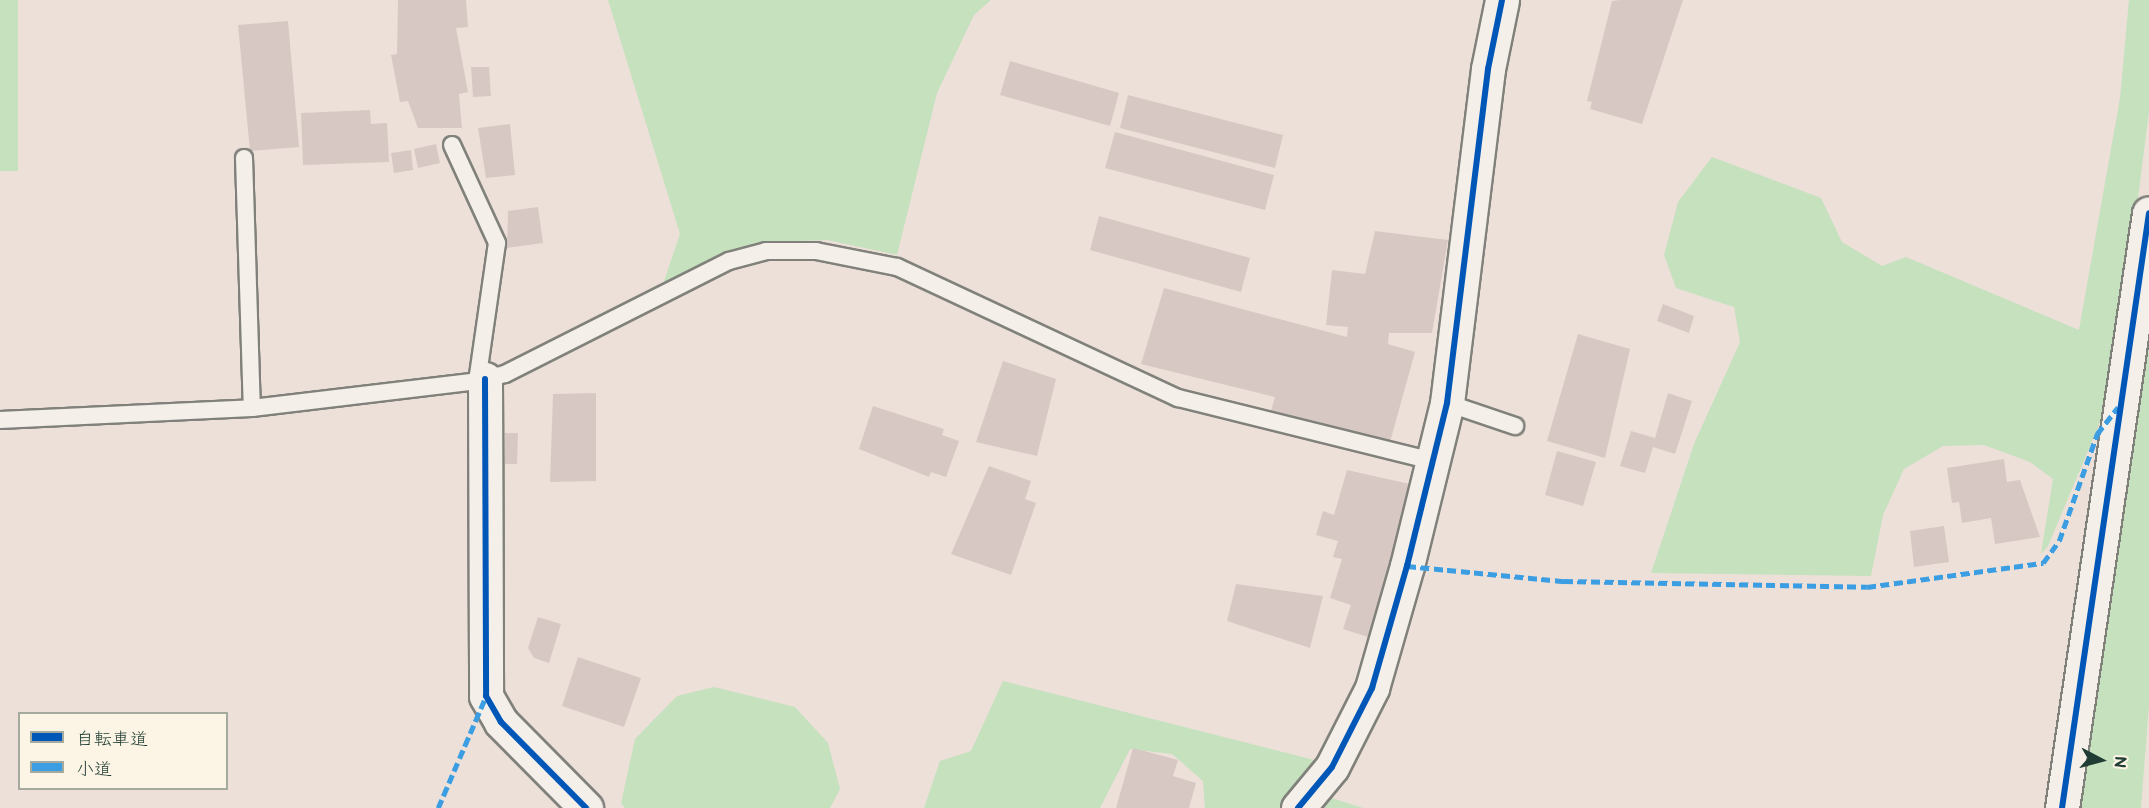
<!DOCTYPE html>
<meta charset="utf-8">
<style>
body{margin:0}
#map{position:relative;width:2149px;height:808px;overflow:hidden;background:#ece0d9;font-family:"Balsamiq Sans","Klee One",sans-serif}
div>[style]{position:absolute}
.green>*{inset:0;background:#c5e1be}
.building>*{inset:0;background:#d8c8c3}
.roads{filter:drop-shadow(2px 0 #81817c) drop-shadow(-2px 0 #81817c) drop-shadow(0 2px #81817c) drop-shadow(0 -2px #81817c)}
.lane>*{height:16px;margin:-8px;padding:0 8px;transform-origin:8px;border-radius:8px;background:#f4efe9}
.street>*{height:33px;margin:-16.5px;padding:0 16.5px;transform-origin:16.5px;border-radius:16.5px;background:#f4efe9}
.quiet>*{height:4.5px;margin-top:-2.25px;transform-origin:0;background:repeating-linear-gradient(90deg,#3c9ee2 0 9px,transparent 0 13.5px)}
.cycleway>*{height:6px;margin:-3px;padding:0 3px;transform-origin:3px;border-radius:3px;background:#0057b8}
span{translate:-50% -50%;white-space:nowrap;text-align:center;line-height:1.15;-webkit-text-stroke:6px #fcf5e5;paint-order:stroke}
.legend{position:absolute;left:18px;top:712px;width:210px;height:78px;box-sizing:border-box;background:#fcf5e5;border:2px solid #a4ab9e;margin:0;padding:8px 10px;list-style:none;font-size:18px;color:#1f3d34}
.legend li{display:flex;align-items:center;gap:12px;height:30px}
.legend b{width:30px;border:2px solid #a4ab9e}
.north{position:absolute;left:2071px;top:730px;width:60px;height:60px;-webkit-text-stroke:4px #fcf5e5;paint-order:stroke;rotate:96deg;font-size:16px;font-weight:700;line-height:24px;text-align:center;color:#1f3d34}
.north::after{content:'';display:block;margin:auto;width:21px;height:27px;background:#1f3d34;clip-path:polygon(50% 0,100% 100%,50% 72%,0 100%)}
</style>
<div id="map">
<div class="green">
<div style="clip-path:polygon(0 0,18px 0,18px 171px,0 171px)"></div>
<div style="clip-path:polygon(608px 0,991px 0,974px 15px,937px 93px,897px 255px,827px 240px,771px 242px,717px 255px,663px 284px,680px 234px)"></div>
<div style="clip-path:polygon(2129px 0,2149px 0,2149px 111px,2114px 389px,2048px 546px,2041px 554px,2053px 479px,2030px 462px,1984px 445px,1943px 446px,1904px 469px,1883px 515px,1871px 576px,1651px 573px,1694px 444px,1740px 342px,1734px 307px,1676px 288px,1664px 255px,1678px 202px,1712px 157px,1821px 198px,1842px 242px,1882px 266px,1906px 257px,2079px 330px,2120px 98px)"></div>
<div style="clip-path:polygon(2149px 291px,2149px 704px,2141px 808px,2075px 808px)"></div>
<div style="clip-path:polygon(1003px 681px,1318px 761px,1285px 808px,1205px 808px,1203px 781px,1172px 754px,1130px 749px,1100px 808px,924px 808px,940px 761px,971px 751px)"></div>
<div style="clip-path:polygon(714px 687px,795px 707px,828px 743px,840px 789px,830px 808px,625px 808px,621px 803px,635px 739px,677px 696px)"></div>
<div style="clip-path:polygon(1325px 796px,1363px 808px,1315px 808px)"></div>
</div>
<div class="building">
<div style="clip-path:polygon(398px 0,466px 0,468px 27px,456px 28px,468px 92px,459px 94px,462px 128px,418px 128px,408px 101px,400px 102px,391px 55px,397px 54px)"></div>
<div style="clip-path:polygon(1620px 0,1683px 0,1642px 124px,1590px 109px,1592px 102px,1587px 101px,1612px 1px)"></div>
<div style="clip-path:polygon(288px 21px,299px 147px,250px 151px,238px 25px)"></div>
<div style="clip-path:polygon(1010px 61px,1119px 93px,1110px 126px,1000px 95px)"></div>
<div style="clip-path:polygon(471px 67px,489px 67px,491px 96px,473px 97px)"></div>
<div style="clip-path:polygon(1128px 95px,1283px 135px,1275px 168px,1120px 128px)"></div>
<div style="clip-path:polygon(370px 110px,371px 124px,387px 123px,389px 162px,303px 165px,301px 113px)"></div>
<div style="clip-path:polygon(510px 124px,515px 175px,486px 178px,478px 128px)"></div>
<div style="clip-path:polygon(1115px 132px,1274px 175px,1265px 210px,1105px 168px)"></div>
<div style="clip-path:polygon(436px 144px,440px 163px,418px 168px,414px 149px)"></div>
<div style="clip-path:polygon(411px 150px,413px 170px,394px 173px,391px 153px)"></div>
<div style="clip-path:polygon(538px 207px,543px 243px,507px 248px,508px 211px)"></div>
<div style="clip-path:polygon(1099px 216px,1250px 258px,1241px 292px,1090px 250px)"></div>
<div style="clip-path:polygon(1375px 231px,1448px 240px,1432px 333px,1389px 333px,1388px 344px,1415px 352px,1390px 442px,1271px 411px,1275px 397px,1141px 364px,1164px 288px,1347px 337px,1348px 327px,1326px 325px,1332px 270px,1365px 274px)"></div>
<div style="clip-path:polygon(1663px 304px,1694px 316px,1689px 333px,1657px 321px)"></div>
<div style="clip-path:polygon(1578px 334px,1630px 349px,1605px 458px,1547px 441px)"></div>
<div style="clip-path:polygon(1003px 361px,1056px 379px,1037px 456px,976px 442px)"></div>
<div style="clip-path:polygon(596px 393px,596px 481px,550px 482px,553px 394px)"></div>
<div style="clip-path:polygon(1668px 393px,1692px 401px,1675px 454px,1653px 447px,1645px 473px,1620px 466px,1631px 431px,1655px 438px)"></div>
<div style="clip-path:polygon(873px 406px,944px 429px,942px 435px,959px 441px,946px 477px,931px 472px,929px 477px,859px 449px)"></div>
<div style="clip-path:polygon(505px 433px,518px 433px,517px 464px,505px 464px)"></div>
<div style="clip-path:polygon(1557px 451px,1596px 462px,1583px 506px,1545px 495px)"></div>
<div style="clip-path:polygon(2004px 459px,2007px 482px,2020px 480px,2040px 537px,1995px 544px,1991px 518px,1962px 523px,1959px 502px,1952px 503px,1947px 468px)"></div>
<div style="clip-path:polygon(989px 466px,1031px 481px,1025px 499px,1036px 503px,1011px 575px,951px 554px)"></div>
<div style="clip-path:polygon(1347px 470px,1414px 485px,1368px 637px,1343px 629px,1351px 605px,1330px 598px,1342px 559px,1333px 557px,1338px 541px,1316px 535px,1323px 511px,1334px 515px)"></div>
<div style="clip-path:polygon(1944px 526px,1949px 562px,1914px 567px,1910px 531px)"></div>
<div style="clip-path:polygon(1236px 584px,1323px 596px,1310px 648px,1227px 621px)"></div>
<div style="clip-path:polygon(538px 617px,561px 624px,549px 663px,534px 658px,528px 648px)"></div>
<div style="clip-path:polygon(578px 657px,641px 678px,624px 727px,562px 706px)"></div>
<div style="clip-path:polygon(1133px 748px,1178px 760px,1173px 776px,1196px 783px,1189px 808px,1116px 808px)"></div>
</div>
<div class="roads">
<div class="lane">
<div style="left:452px;top:145px;width:108px;rotate:65.3deg"></div>
<div style="left:497px;top:243px;width:139px;rotate:98.2deg"></div>
<div style="left:244px;top:158px;width:250px;rotate:88.2deg"></div>
<div style="left:1447px;top:403px;width:72px;rotate:18.7deg"></div>
<div style="left:0;top:420px;width:252px;rotate:-2.7deg"></div>
<div style="left:252px;top:408px;width:227px;rotate:-6.8deg"></div>
<div style="left:477px;top:381px;width:29px;rotate:-14deg"></div>
<div style="left:505px;top:374px;width:251px;rotate:-26.8deg"></div>
<div style="left:729px;top:261px;width:38px;rotate:-15deg"></div>
<div style="left:766px;top:251px;width:50px"></div>
<div style="left:816px;top:251px;width:83px;rotate:11.2deg"></div>
<div style="left:897px;top:267px;width:310px;rotate:25deg"></div>
<div style="left:1178px;top:398px;width:262px;rotate:13.9deg"></div>
</div>
<div class="street">
<div style="left:485px;top:379px;width:317px;rotate:89.8deg"></div>
<div style="left:486px;top:696px;width:30px;rotate:60deg"></div>
<div style="left:501px;top:722px;width:121px;rotate:45.3deg"></div>
<div style="left:1298px;top:808px;width:53px;rotate:-50.3deg"></div>
<div style="left:1332px;top:767px;width:89px;rotate:-63.1deg"></div>
<div style="left:1372px;top:688px;width:127px;rotate:-74deg"></div>
<div style="left:1407px;top:566px;width:168px;rotate:-76.2deg"></div>
<div style="left:1447px;top:403px;width:337px;rotate:-83deg"></div>
<div style="left:1488px;top:69px;width:70px;rotate:-78.5deg"></div>
<div style="left:2062px;top:808px;width:601px;rotate:-81.68deg"></div>
</div>
</div>
<div class="quiet">
<div style="left:1407px;top:566px;width:158px;rotate:5.5deg"></div>
<div style="left:1564px;top:581px;width:303px;rotate:1.1deg"></div>
<div style="left:1867px;top:587px;width:178px;rotate:-7.8deg"></div>
<div style="left:2043px;top:563px;width:27px;rotate:-54deg"></div>
<div style="left:2059px;top:541px;width:114px;rotate:-70.4deg"></div>
<div style="left:2097px;top:434px;width:34px;rotate:-52deg"></div>
<div style="left:438px;top:808px;width:122px;rotate:-66.8deg"></div>
</div>
<div class="cycleway">
<div style="left:485px;top:379px;width:317px;rotate:89.8deg"></div>
<div style="left:486px;top:696px;width:30px;rotate:60deg"></div>
<div style="left:501px;top:722px;width:121px;rotate:45.3deg"></div>
<div style="left:1298px;top:808px;width:53px;rotate:-50.3deg"></div>
<div style="left:1332px;top:767px;width:89px;rotate:-63.1deg"></div>
<div style="left:1372px;top:688px;width:127px;rotate:-74deg"></div>
<div style="left:1407px;top:566px;width:168px;rotate:-76.2deg"></div>
<div style="left:1447px;top:403px;width:337px;rotate:-83deg"></div>
<div style="left:1488px;top:69px;width:70px;rotate:-78.5deg"></div>
<div style="left:2062px;top:808px;width:601px;rotate:-81.68deg"></div>
</div>
<ul class="legend">
<li><b style="height:8px;background:#0057b8"></b>自転車道</li>
<li><b style="height:8px;background:#3c9ee2"></b>小道</li>
</ul>
<div class="north">N</div>
</div>
